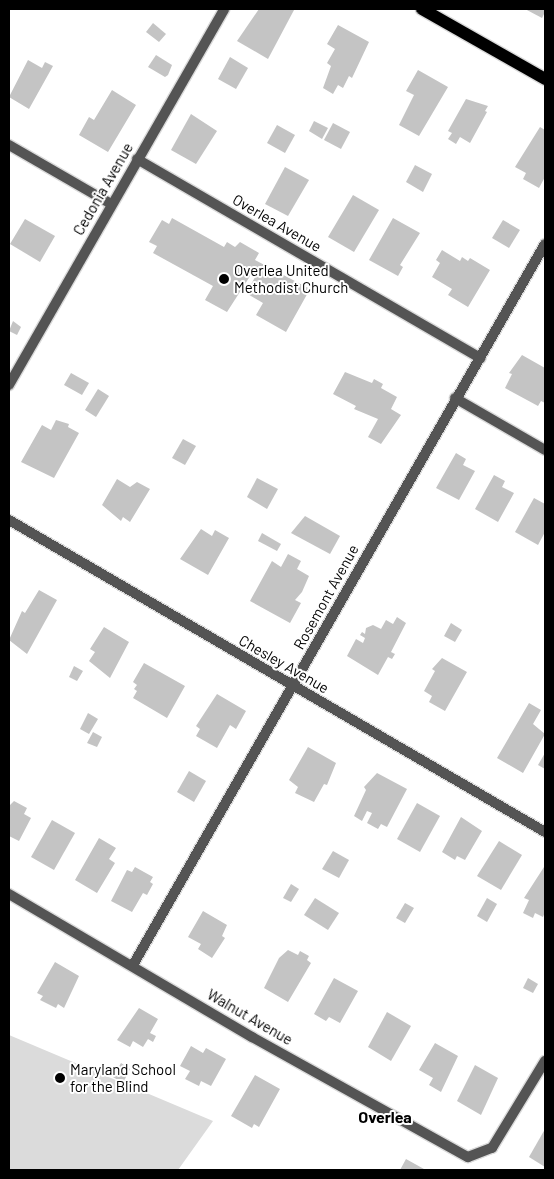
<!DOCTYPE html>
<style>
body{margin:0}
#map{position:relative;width:554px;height:1179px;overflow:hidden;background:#fff;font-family:Barlow,sans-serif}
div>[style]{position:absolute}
.green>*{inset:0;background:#dbdbdb}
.building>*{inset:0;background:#c4c4c4}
.roads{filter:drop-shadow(1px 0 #dbdbdb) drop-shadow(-1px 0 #dbdbdb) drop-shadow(0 1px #dbdbdb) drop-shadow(0 -1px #dbdbdb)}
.street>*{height:10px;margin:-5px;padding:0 5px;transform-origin:5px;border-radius:5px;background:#545454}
.primary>*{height:12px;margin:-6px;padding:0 6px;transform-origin:6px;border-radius:6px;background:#000}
.dots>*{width:14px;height:14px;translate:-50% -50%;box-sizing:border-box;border:2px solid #fff;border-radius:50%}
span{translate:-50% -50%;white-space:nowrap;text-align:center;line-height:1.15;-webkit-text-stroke:4px #fff;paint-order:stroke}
.street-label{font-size:15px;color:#000}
.poi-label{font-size:15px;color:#000}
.left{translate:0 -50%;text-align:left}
.neighbourhood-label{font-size:16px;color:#000;font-weight:700}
.frame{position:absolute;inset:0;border:10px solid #000;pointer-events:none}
</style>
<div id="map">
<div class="green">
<div style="clip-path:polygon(9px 1035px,213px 1121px,178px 1170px,9px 1170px)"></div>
</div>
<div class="building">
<div style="clip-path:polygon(259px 9px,294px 10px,268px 59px,237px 41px)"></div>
<div style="clip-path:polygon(525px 9px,545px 9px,545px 12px,542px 18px)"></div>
<div style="clip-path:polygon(153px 23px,166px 34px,159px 42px,146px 32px)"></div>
<div style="clip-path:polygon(338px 25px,369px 42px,352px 78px,349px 76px,343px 88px,338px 85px,333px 94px,323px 88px,331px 66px,327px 63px,335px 49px,327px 44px)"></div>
<div style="clip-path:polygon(156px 55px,172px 65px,168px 75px,165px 77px,148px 67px)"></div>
<div style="clip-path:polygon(230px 57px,248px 68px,236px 89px,218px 79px)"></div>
<div style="clip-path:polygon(28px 60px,42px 68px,45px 62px,53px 66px,29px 109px,9px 97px)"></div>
<div style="clip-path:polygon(418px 70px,448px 87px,419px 136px,399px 125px,414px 95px,406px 91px)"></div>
<div style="clip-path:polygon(112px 90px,136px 105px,108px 152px,79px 135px,89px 117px,94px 120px)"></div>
<div style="clip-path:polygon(466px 99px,488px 106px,485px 111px,487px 112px,470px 143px,460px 137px,456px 144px,448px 139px,452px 133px,448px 131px)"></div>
<div style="clip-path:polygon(191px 114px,217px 131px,196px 164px,171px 150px)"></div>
<div style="clip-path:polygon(314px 121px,328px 128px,322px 139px,309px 131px)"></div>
<div style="clip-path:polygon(333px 123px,350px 132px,341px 149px,324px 140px)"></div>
<div style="clip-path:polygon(277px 125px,295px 135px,285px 153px,267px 143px)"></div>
<div style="clip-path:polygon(540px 127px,545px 130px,545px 177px,539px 188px,523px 179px,526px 173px,515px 167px)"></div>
<div style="clip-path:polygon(415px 165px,432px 174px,423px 192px,406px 182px)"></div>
<div style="clip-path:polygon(285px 167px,309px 180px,288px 216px,265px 204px)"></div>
<div style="clip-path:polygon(353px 195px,379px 210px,354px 252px,328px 237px)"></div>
<div style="clip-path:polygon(172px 218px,224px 247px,227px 242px,235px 247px,240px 242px,259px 253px,255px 260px,310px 289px,286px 332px,256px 315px,263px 303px,246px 293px,258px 272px,254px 270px,227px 312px,205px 300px,213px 286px,153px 253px,157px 246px,149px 242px,162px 220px,169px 224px)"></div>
<div style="clip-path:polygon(393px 218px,420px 233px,400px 265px,403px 267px,398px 276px,369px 260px)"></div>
<div style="clip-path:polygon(25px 219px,55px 236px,40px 262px,10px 244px)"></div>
<div style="clip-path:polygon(503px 220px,520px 230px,509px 248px,492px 238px)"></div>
<div style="clip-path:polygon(442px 250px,460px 261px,462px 257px,468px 261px,470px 258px,490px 270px,468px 307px,448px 295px,452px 289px,432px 277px,440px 263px,436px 260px)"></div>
<div style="clip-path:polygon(13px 321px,21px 327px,17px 335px,9px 331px)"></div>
<div style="clip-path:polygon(522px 355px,545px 368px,545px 403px,541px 401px,538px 406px,505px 388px,512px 374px,509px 373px)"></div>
<div style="clip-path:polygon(345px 372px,372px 383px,374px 379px,383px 384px,381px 388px,397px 397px,391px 409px,401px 415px,381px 444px,368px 437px,378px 419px,354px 409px,356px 406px,333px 394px)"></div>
<div style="clip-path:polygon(71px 373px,89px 383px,82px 395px,64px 385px)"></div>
<div style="clip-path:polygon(98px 389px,109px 396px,96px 417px,85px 410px)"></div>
<div style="clip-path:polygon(56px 420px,69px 424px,68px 427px,79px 433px,54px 478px,21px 462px,42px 425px,51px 430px)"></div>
<div style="clip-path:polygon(183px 439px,196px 446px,185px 465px,172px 458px)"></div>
<div style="clip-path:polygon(456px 453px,466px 459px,463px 465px,475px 471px,459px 500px,436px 488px)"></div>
<div style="clip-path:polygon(494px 475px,505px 481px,502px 487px,514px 493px,498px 522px,475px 509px)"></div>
<div style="clip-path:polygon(257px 478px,278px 489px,267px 509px,247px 497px)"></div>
<div style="clip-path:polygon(117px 479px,130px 487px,137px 482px,150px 489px,130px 522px,123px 517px,121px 521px,102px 505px)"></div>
<div style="clip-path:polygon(534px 498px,545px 504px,545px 532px,538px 545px,515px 532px)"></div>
<div style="clip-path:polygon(305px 516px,340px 536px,330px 554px,291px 533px)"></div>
<div style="clip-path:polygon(201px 529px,212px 536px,215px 530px,229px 538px,208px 575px,180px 559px)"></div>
<div style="clip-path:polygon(262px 533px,281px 544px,277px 551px,258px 541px)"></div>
<div style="clip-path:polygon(288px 554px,301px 561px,297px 569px,309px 576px,302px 592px,295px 600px,301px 603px,290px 623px,250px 601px,272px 561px,281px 567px)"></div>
<div style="clip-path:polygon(39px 590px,57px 600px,27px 654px,9px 640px,22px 611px,25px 613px)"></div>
<div style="clip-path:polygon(397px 617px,406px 623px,391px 652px,395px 654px,392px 659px,388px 657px,378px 675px,347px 656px,356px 639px,363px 643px,365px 638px,360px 635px,362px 632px,365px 634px,366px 628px,373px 625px,381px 629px,386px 620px,393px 624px)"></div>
<div style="clip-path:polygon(451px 623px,462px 630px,455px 642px,444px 636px)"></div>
<div style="clip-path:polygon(104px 627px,129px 642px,110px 678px,89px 661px,95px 652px,90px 649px)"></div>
<div style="clip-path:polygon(442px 658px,467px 672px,445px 711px,429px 702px,432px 696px,424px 691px,435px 671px,432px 669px)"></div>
<div style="clip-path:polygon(144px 663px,185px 686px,167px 718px,133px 698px,137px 691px,134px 689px,137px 685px,133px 682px)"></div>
<div style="clip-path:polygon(74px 666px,83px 671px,77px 681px,69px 677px)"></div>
<div style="clip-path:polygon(217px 694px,246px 711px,236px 729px,230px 725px,217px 748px,196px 736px,200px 729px,196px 726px)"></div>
<div style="clip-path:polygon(529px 703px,541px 710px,533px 724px,545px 734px,523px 773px,497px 758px)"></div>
<div style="clip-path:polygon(88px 713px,98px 719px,89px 734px,80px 729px)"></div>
<div style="clip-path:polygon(93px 732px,102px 737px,97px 747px,87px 743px)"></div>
<div style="clip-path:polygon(308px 747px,336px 763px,327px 785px,324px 784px,314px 802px,295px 793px,298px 787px,289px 780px)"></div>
<div style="clip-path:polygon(545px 753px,545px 769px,538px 765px)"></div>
<div style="clip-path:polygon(189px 771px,206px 781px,194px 802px,177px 792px)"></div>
<div style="clip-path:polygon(377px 773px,407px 789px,387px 827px,381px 824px,378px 829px,367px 823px,372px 813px,367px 811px,362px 821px,354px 816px,366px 790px,364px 787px)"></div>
<div style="clip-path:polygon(14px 801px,27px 808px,24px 814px,31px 818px,19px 841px,9px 836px,9px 806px)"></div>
<div style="clip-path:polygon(417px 803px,440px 816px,420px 852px,397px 839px)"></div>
<div style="clip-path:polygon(461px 817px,482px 831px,465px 860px,457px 856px,455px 860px,442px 852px)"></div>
<div style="clip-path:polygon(52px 820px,75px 833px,54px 870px,31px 857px)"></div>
<div style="clip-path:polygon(99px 838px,116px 848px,109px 859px,115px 863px,97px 893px,75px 880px)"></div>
<div style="clip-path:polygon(499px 841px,522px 855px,501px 890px,477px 876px)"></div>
<div style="clip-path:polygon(333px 851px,349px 860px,339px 878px,322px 869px)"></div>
<div style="clip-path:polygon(135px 867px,153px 877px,150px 882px,153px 884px,147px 895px,143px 893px,132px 912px,111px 901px,127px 870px,132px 872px)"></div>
<div style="clip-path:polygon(544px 867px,545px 912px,543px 917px,535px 913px,533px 918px,523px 913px,529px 900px,524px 898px)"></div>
<div style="clip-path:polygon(291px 884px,299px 889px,291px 902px,283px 898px)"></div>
<div style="clip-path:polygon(315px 898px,339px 913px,328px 930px,304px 915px)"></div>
<div style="clip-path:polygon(487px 898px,497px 904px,487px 922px,477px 916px)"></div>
<div style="clip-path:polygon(405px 903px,414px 908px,405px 923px,396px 918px)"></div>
<div style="clip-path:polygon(203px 911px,227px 925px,222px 936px,225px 938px,212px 958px,198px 949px,201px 944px,188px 937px)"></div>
<div style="clip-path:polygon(288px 950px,298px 955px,300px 951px,309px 956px,307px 960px,311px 963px,288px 1002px,264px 988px,279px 958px)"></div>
<div style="clip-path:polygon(55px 962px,79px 976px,64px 1008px,58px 1004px,56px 1008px,40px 1000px,43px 996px,37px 993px)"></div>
<div style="clip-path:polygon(334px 978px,358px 991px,340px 1023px,329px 1017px,326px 1021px,314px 1014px)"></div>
<div style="clip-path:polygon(528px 978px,538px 984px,533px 993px,523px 988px)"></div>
<div style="clip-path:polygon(139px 1008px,158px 1019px,150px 1033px,156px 1036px,153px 1042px,148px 1039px,143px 1047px,133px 1041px,130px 1047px,117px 1040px)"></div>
<div style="clip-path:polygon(387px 1012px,411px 1026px,391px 1061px,368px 1047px)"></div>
<div style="clip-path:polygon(435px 1043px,458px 1056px,441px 1092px,429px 1085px,433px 1078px,419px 1070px)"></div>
<div style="clip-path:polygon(191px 1046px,203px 1053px,206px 1048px,226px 1059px,211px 1086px,201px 1081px,199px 1086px,185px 1079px,190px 1071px,180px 1066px)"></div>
<div style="clip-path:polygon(121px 1063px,130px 1069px,123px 1083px,113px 1077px)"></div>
<div style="clip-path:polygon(475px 1065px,498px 1078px,481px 1115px,457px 1101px)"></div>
<div style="clip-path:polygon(255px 1075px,280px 1089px,259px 1127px,254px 1124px,252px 1128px,231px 1116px)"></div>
<div style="clip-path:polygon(545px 1129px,545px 1167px,529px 1157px)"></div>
<div style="clip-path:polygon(406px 1159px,424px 1169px,431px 1170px,400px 1170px)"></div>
</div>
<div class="roads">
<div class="street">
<div style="left:9px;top:145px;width:118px;rotate:30deg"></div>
<div style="left:137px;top:159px;width:397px;rotate:30.1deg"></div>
<div style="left:9px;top:385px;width:433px;rotate:-60.2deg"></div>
<div style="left:455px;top:398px;width:104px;rotate:30deg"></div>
<div style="left:9px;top:520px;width:620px;rotate:30.2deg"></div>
<div style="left:9px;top:894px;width:282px;rotate:30.5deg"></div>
<div style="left:252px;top:1037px;width:247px;rotate:29.1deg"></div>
<div style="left:468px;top:1157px;width:26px;rotate:-21deg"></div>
<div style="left:492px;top:1148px;width:102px;rotate:-58.7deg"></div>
<div style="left:133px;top:965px;width:830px;rotate:-60.26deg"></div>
</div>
<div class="primary">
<div style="left:422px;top:9px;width:142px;rotate:29.6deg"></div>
</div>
</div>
<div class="dots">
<div style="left:224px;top:279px;background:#000"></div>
<div style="left:60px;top:1078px;background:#000"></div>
</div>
<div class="street-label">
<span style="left:103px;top:189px;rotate:-60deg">Cedonia Avenue</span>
<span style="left:277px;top:223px;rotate:30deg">Overlea Avenue</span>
<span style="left:326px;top:597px;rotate:-61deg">Rosemont Avenue</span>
<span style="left:284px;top:664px;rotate:30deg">Chesley Avenue</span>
<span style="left:250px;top:1017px;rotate:30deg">Walnut Avenue</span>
</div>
<div class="poi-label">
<span class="left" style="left:234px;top:279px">Overlea United<br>Methodist Church</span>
<span class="left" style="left:70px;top:1078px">Maryland School<br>for the Blind</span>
</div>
<div class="neighbourhood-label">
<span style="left:385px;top:1117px">Overlea</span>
</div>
<div class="frame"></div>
</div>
